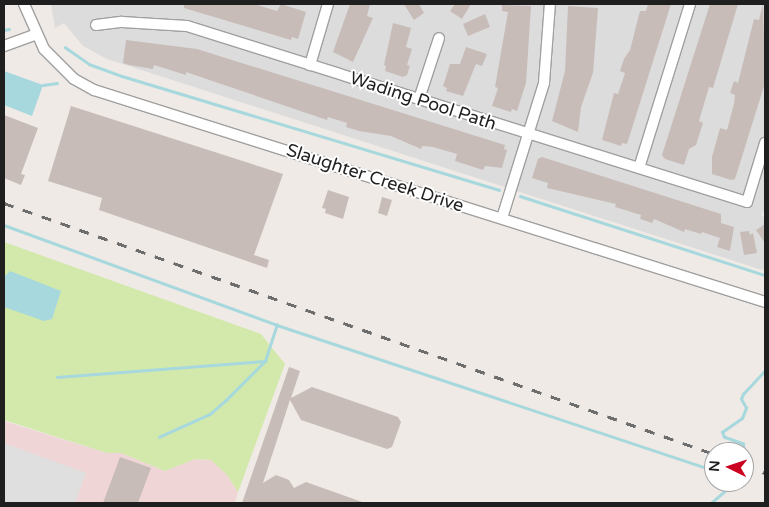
<!DOCTYPE html>
<style>
body{margin:0}
#map{position:relative;width:769px;height:507px;overflow:hidden;background:#efeae5;font-family:"Varela Round",sans-serif}
div>[style]{position:absolute}
.residential>*{inset:0;background:#dddcdc}
.commercial>*{inset:0;background:#f0d5d7}
.grass>*{inset:0;background:#d3e9ac}
.parking>*{inset:0;background:#dfdfdf}
.water>*{inset:0;background:#a6d8dd}
.stream>*{height:2.5px;margin:-1.25px;padding:0 1.25px;transform-origin:1.25px;border-radius:1.25px;background:#a6d8dd}
.building>*{inset:0;background:#c7bcb8}
.roads{filter:drop-shadow(1px 0 #a0a0a0) drop-shadow(-1px 0 #a0a0a0) drop-shadow(0 1px #a0a0a0) drop-shadow(0 -1px #a0a0a0)}
.minor>*{height:10px;margin:-5px;padding:0 5px;transform-origin:5px;border-radius:5px;background:#fff}
.rail>*{height:2.5px;margin-top:-1.25px;transform-origin:0;background:repeating-linear-gradient(90deg,#6d6d6d 0 10px,transparent 0 20px)}
span{translate:-50% -50%;white-space:nowrap;text-align:center;line-height:1.15;-webkit-text-stroke:4px #fff;paint-order:stroke}
.street-label{font-size:18px;color:#1f1f1f}
.frame{position:absolute;inset:0;border:5px solid #1f1f1f;pointer-events:none}
.north{position:absolute;left:704px;top:442px;width:50px;height:50px;box-sizing:border-box;background:#fff;border:1px solid #a5a5a5;border-radius:50%;rotate:274deg;font-size:14px;font-weight:700;line-height:20px;text-align:center;color:#1f1f1f}
.north::after{content:'';display:block;margin:auto;width:18px;height:22px;background:#cb0220;clip-path:polygon(50% 0,100% 100%,50% 72%,0 100%)}
</style>
<div id="map">
<div class="residential">
<div style="clip-path:polygon(51px 4px,765px 4px,765px 209px,762px 215px,765px 219px,765px 268px,762px 270px,107px 59px,83px 46px,64px 23px,55px 28px)"></div>
</div>
<div class="commercial">
<div style="clip-path:polygon(4px 421px,107px 453px,121px 453px,165px 471px,195px 459px,211px 460px,227px 475px,238px 492px,235px 503px,4px 503px)"></div>
</div>
<div class="grass">
<div style="clip-path:polygon(4px 242px,261px 334px,285px 364px,238px 492px,227px 475px,211px 460px,195px 459px,165px 471px,121px 453px,107px 453px,4px 420px)"></div>
</div>
<div class="parking">
<div style="clip-path:polygon(4px 443px,86px 473px,75px 503px,4px 503px)"></div>
</div>
<div class="water">
<div style="clip-path:polygon(4px 71px,43px 85px,32px 116px,4px 105px)"></div>
<div style="clip-path:polygon(10px 271px,61px 291px,52px 319px,44px 321px,4px 307px,4px 277px)"></div>
</div>
<div class="stream">
<div style="left:4px;top:30px;width:5px;rotate:-11deg"></div>
<div style="left:65px;top:47px;width:29px;rotate:35deg"></div>
<div style="left:89px;top:64px;width:35px;rotate:20deg"></div>
<div style="left:122px;top:76px;width:394px;rotate:16.8deg"></div>
<div style="left:43px;top:85px;width:14px;rotate:-8deg"></div>
<div style="left:520px;top:196px;width:257px;rotate:17.9deg"></div>
<div style="left:4px;top:225px;width:291px;rotate:20.1deg"></div>
<div style="left:277px;top:325px;width:460px;rotate:18.4deg"></div>
<div style="left:57px;top:377px;width:209px;rotate:-4.4deg"></div>
<div style="left:159px;top:437px;width:56px;rotate:-24.3deg"></div>
<div style="left:210px;top:414px;width:20px;rotate:-41deg"></div>
<div style="left:225px;top:401px;width:57px;rotate:-45deg"></div>
<div style="left:265px;top:361px;width:38px;rotate:-72deg"></div>
<div style="left:744px;top:457px;width:13px;rotate:-94deg"></div>
<div style="left:743px;top:444px;width:20px;rotate:-160deg"></div>
<div style="left:724px;top:437px;width:5px;rotate:-112deg"></div>
<div style="left:722px;top:432px;width:24px;rotate:-35deg"></div>
<div style="left:742px;top:418px;width:11px;rotate:-68deg"></div>
<div style="left:746px;top:408px;width:10px;rotate:-119deg"></div>
<div style="left:741px;top:399px;width:5px;rotate:-68deg"></div>
<div style="left:743px;top:394px;width:33px;rotate:-47deg"></div>
<div style="left:711px;top:503px;width:32px;rotate:-41deg"></div>
</div>
<div class="building">
<div style="clip-path:polygon(184px 4px,254px 4px,277px 11px,281px 4px,306px 12px,298px 39px,292px 37px,291px 40px,184px 8px)"></div>
<div style="clip-path:polygon(350px 4px,370px 4px,367px 16px,373px 18px,353px 62px,333px 52px)"></div>
<div style="clip-path:polygon(404px 4px,419px 4px,424px 13px,414px 20px)"></div>
<div style="clip-path:polygon(455px 4px,471px 4px,462px 19px,450px 11px)"></div>
<div style="clip-path:polygon(648px 4px,671px 4px,627px 144px,622px 143px,621px 146px,602px 140px,614px 93px,618px 94px,625px 73px,620px 71px,624px 59px,630px 50px,640px 11px,646px 11px)"></div>
<div style="clip-path:polygon(710px 4px,738px 4px,713px 88px,709px 87px,699px 121px,703px 123px,696px 145px,689px 149px,684px 165px,665px 159px,662px 155px)"></div>
<div style="clip-path:polygon(763px 4px,765px 83px,735px 179px,731px 180px,712px 174px,712px 157px,720px 128px,727px 130px,734px 104px,735px 95px,730px 93px,734px 81px,738px 83px,754px 19px,759px 20px)"></div>
<div style="clip-path:polygon(502px 5px,531px 6px,526px 83px,517px 111px,512px 109px,511px 112px,492px 106px,498px 88px,495px 87px,508px 12px,502px 11px)"></div>
<div style="clip-path:polygon(568px 6px,598px 8px,593px 73px,581px 107px,578px 132px,552px 121px,565px 71px)"></div>
<div style="clip-path:polygon(485px 14px,490px 27px,468px 36px,463px 24px)"></div>
<div style="clip-path:polygon(393px 23px,411px 28px,406px 47px,412px 49px,407px 65px,410px 66px,407px 75px,403px 77px,385px 71px,386px 66px,384px 65px)"></div>
<div style="clip-path:polygon(126px 40px,197px 49px,505px 145px,504px 149px,507px 150px,502px 168px,485px 166px,483px 170px,455px 161px,457px 154px,433px 147px,422px 146px,421px 149px,391px 136px,359px 131px,346px 127px,347px 123px,328px 117px,327px 120px,186px 72px,186px 75px,154px 65px,153px 69px,129px 65px,123px 63px)"></div>
<div style="clip-path:polygon(466px 47px,487px 54px,482px 66px,476px 64px,463px 96px,446px 91px,447px 88px,443px 86px,450px 64px,460px 64px)"></div>
<div style="clip-path:polygon(71px 106px,283px 174px,254px 255px,269px 260px,267px 268px,99px 210px,102px 198px,48px 181px)"></div>
<div style="clip-path:polygon(4px 115px,38px 128px,21px 174px,25px 175px,21px 185px,4px 178px)"></div>
<div style="clip-path:polygon(542px 157px,721px 214px,721px 223px,734px 227px,730px 251px,717px 247px,720px 238px,702px 232px,701px 234px,685px 229px,684px 232px,654px 219px,652px 223px,640px 219px,641px 215px,615px 207px,616px 204px,547px 188px,548px 183px,532px 178px,538px 159px)"></div>
<div style="clip-path:polygon(328px 190px,349px 197px,343px 219px,325px 213px,326px 209px,322px 208px)"></div>
<div style="clip-path:polygon(382px 197px,392px 200px,387px 216px,378px 213px)"></div>
<div style="clip-path:polygon(765px 224px,765px 243px,756px 230px)"></div>
<div style="clip-path:polygon(749px 231px,750px 235px,753px 233px,757px 253px,744px 255px,740px 232px)"></div>
<div style="clip-path:polygon(289px 367px,300px 371px,291px 398px,312px 387px,398px 417px,401px 422px,392px 447px,387px 449px,301px 420px,290px 400px,263px 483px,276px 475px,289px 480px,294px 488px,306px 482px,365px 503px,242px 503px)"></div>
<div style="clip-path:polygon(120px 457px,151px 468px,138px 503px,103px 503px)"></div>
</div>
<div class="roads">
<div class="minor">
<div style="left:24px;top:4px;width:49px;rotate:66deg"></div>
<div style="left:44px;top:49px;width:42px;rotate:45deg"></div>
<div style="left:74px;top:79px;width:23px;rotate:29deg"></div>
<div style="left:94px;top:90px;width:704px;rotate:17.53deg"></div>
<div style="left:96px;top:25px;width:26px;rotate:-7deg"></div>
<div style="left:122px;top:22px;width:65px;rotate:3.5deg"></div>
<div style="left:187px;top:26px;width:587px;rotate:17.45deg"></div>
<div style="left:747px;top:202px;width:62px;rotate:-73deg"></div>
<div style="left:4px;top:46px;width:33px;rotate:-20deg"></div>
<div style="left:310px;top:65px;width:64px;rotate:-73.6deg"></div>
<div style="left:419px;top:99px;width:64px;rotate:-71.8deg"></div>
<div style="left:639px;top:168px;width:172px;rotate:-72.7deg"></div>
<div style="left:502px;top:218px;width:141px;rotate:-72.7deg"></div>
<div style="left:544px;top:83px;width:79px;rotate:-85.7deg"></div>
</div>
</div>
<div class="rail">
<div style="left:4px;top:203px;width:753px;rotate:19.47deg"></div>
<div style="left:744px;top:465px;width:22px;rotate:21deg"></div>
</div>
<div class="street-label">
<span style="left:423px;top:101px;rotate:18deg">Wading Pool Path</span>
<span style="left:375px;top:178px;rotate:18deg">Slaughter Creek Drive</span>
</div>
<div class="frame"></div>
<div class="north">N</div>
</div>
